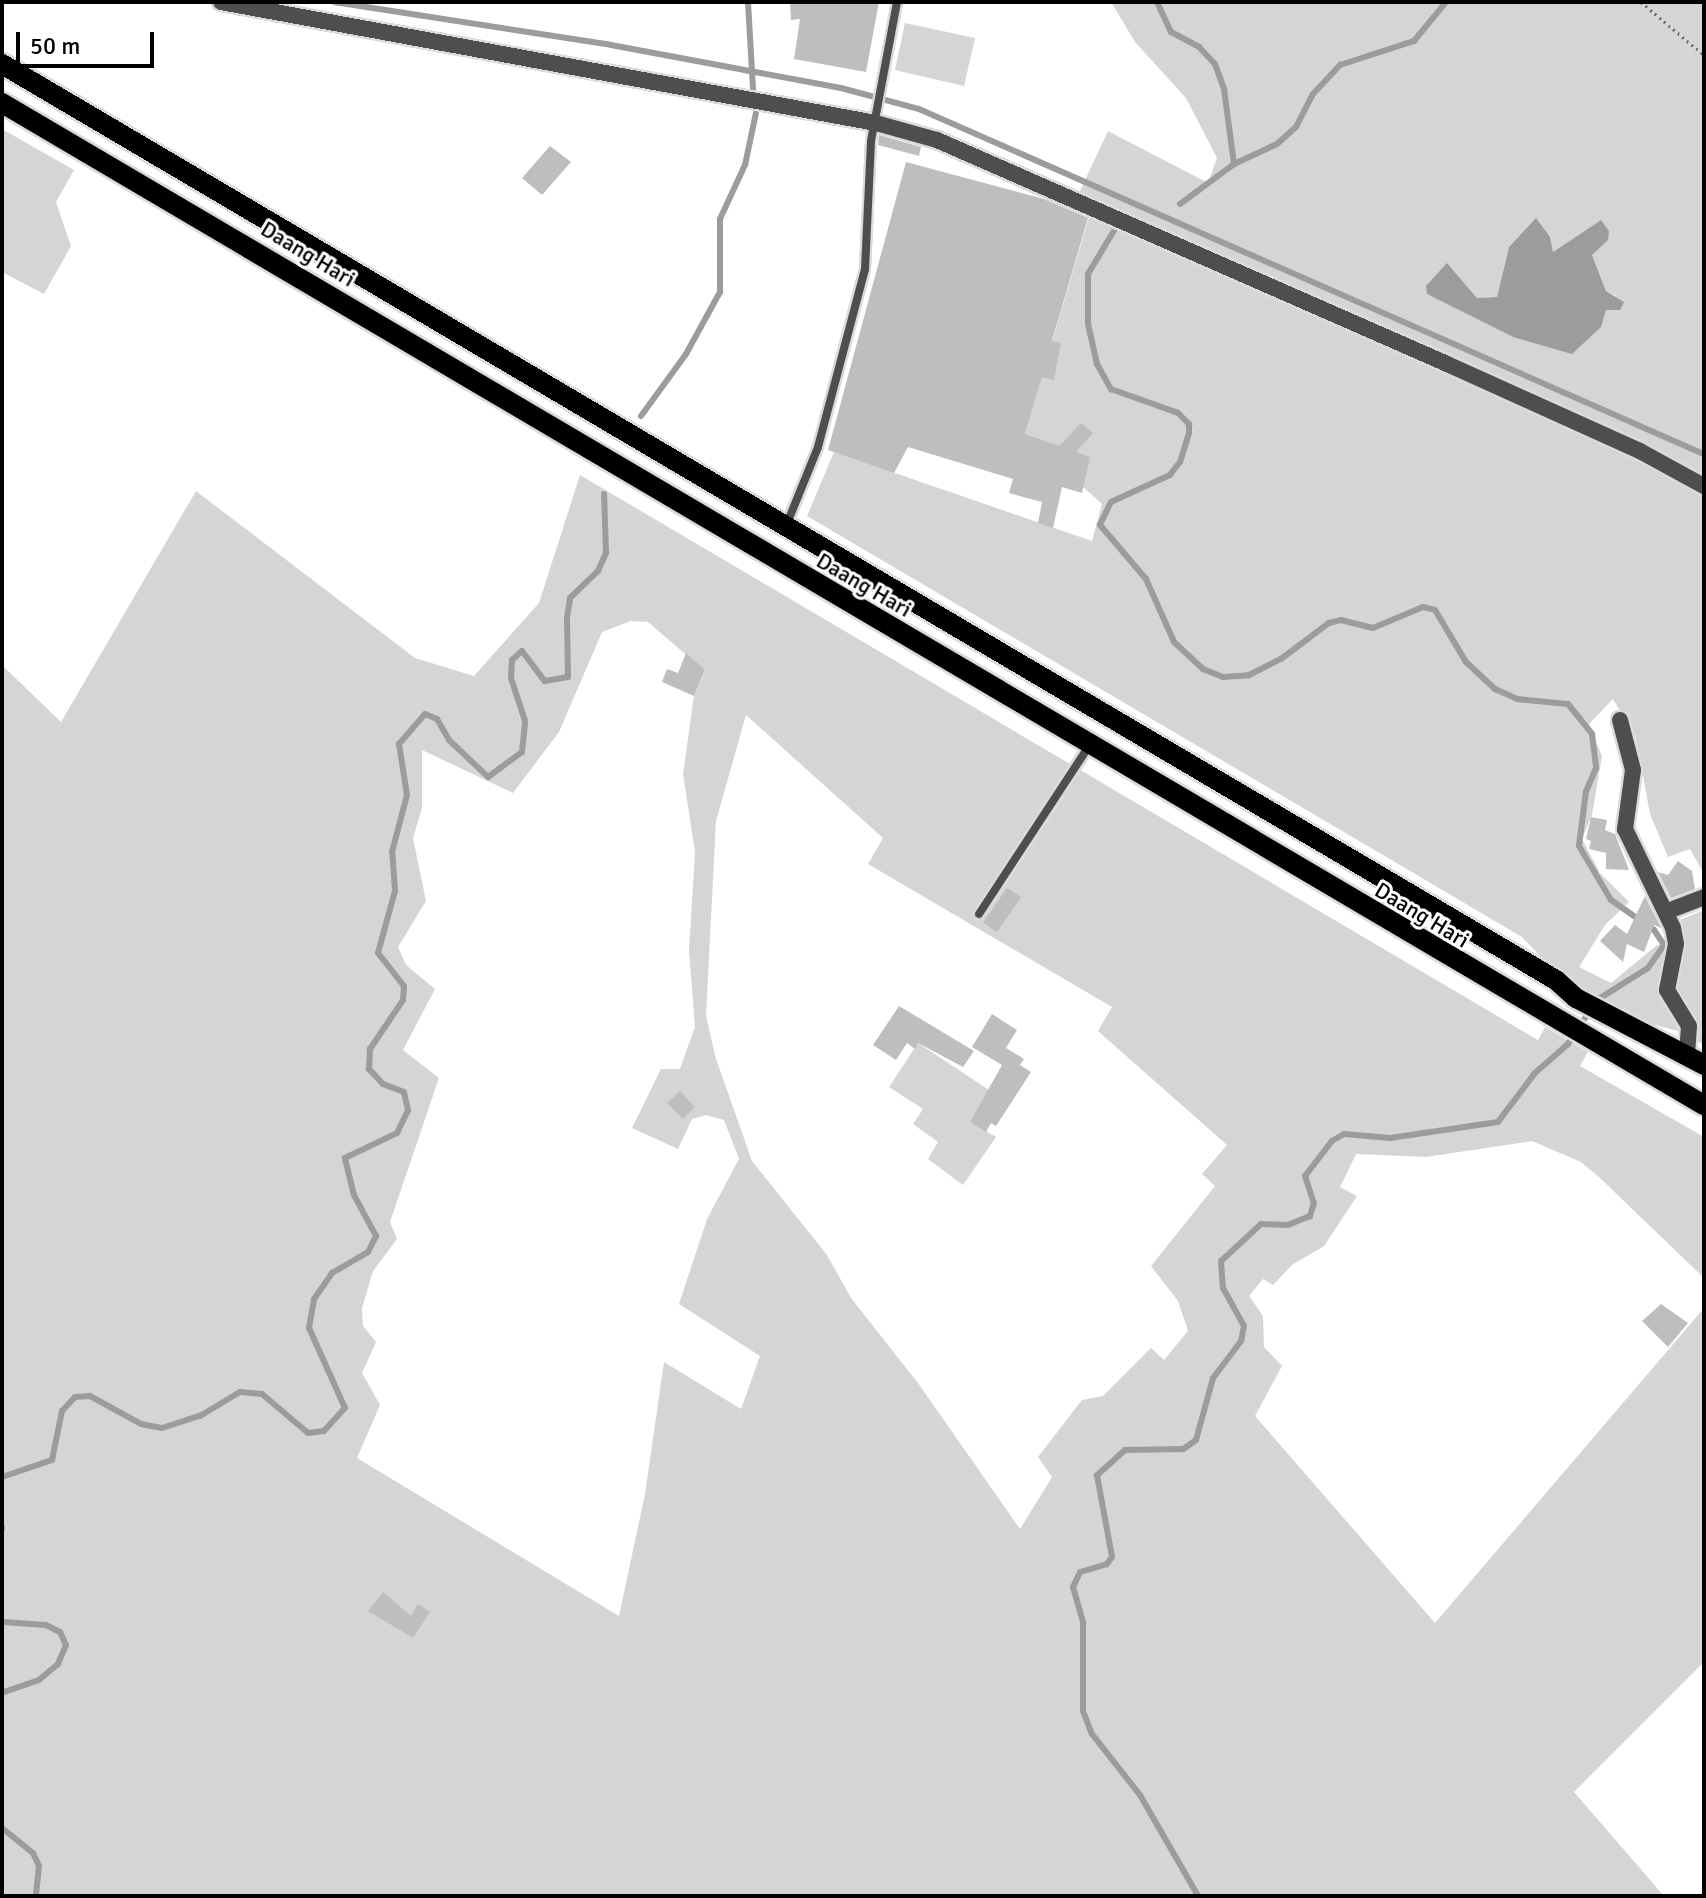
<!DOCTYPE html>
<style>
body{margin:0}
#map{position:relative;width:1706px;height:1898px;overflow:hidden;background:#fff;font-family:Signika,sans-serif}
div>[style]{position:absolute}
.green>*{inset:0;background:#d5d5d5}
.water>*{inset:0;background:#9c9c9c}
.stream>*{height:6px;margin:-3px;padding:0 3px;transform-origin:3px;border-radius:3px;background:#9c9c9c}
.building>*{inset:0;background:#bebebe}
.path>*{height:3px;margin-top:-1.5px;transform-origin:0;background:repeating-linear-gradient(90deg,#707070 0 2px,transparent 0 6px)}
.roads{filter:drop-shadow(2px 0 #dbdbdb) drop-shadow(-2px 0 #dbdbdb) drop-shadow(0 2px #dbdbdb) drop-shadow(0 -2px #dbdbdb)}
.lane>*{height:8px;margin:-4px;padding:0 4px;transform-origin:4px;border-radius:4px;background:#4e4e4e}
.street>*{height:16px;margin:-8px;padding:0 8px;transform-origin:8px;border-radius:8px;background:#4e4e4e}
.primary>*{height:20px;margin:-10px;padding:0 10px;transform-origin:10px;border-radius:10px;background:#000}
span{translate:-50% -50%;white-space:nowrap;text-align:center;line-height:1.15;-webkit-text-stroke:6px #fff;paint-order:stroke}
.street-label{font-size:22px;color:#000}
.frame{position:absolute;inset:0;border:4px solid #000;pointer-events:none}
.scale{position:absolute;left:16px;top:32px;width:138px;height:36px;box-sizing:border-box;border:4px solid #000;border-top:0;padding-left:10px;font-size:24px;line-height:28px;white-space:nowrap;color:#000;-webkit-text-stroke:6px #fff;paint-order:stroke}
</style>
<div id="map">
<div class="green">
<div style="clip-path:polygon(evenodd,1111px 2px,1704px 2px,1704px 478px,1504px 380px,1079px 193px,1108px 131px,1208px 183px,1217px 158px,1186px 98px,1135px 42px,1111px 2px,1601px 220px,1592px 255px,1606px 291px,1616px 296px,1606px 309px,1513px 337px,1428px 294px,1452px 269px,1477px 298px,1497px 297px,1509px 247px,1525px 231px,1550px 237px,1553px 252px,1601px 220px)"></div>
<div style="clip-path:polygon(905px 23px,975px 38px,964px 86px,895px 70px)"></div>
<div style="clip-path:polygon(2px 129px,74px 170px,56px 202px,71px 246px,44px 294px,2px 272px)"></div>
<div style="clip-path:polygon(1091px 210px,1653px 465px,1704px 494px,1704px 874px,1690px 849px,1668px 857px,1650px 814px,1636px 738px,1613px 699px,1589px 724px,1602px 756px,1592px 815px,1582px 839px,1600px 873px,1629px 902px,1605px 925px,1579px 967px,1611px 983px,1657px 945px,1682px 939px,1680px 920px,1704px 910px,1704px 1045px,1678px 1031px,1633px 1019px,1559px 976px,1522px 937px,807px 516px,834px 452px,1092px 541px,1102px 504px,1025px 434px)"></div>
<div style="clip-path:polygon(evenodd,580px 475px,1538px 1040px,1545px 1027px,1588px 1052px,1580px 1066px,1704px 1137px,1704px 1278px,1599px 1177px,1581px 1162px,1532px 1141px,1426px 1157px,1356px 1154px,1340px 1187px,1357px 1196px,1324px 1246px,1292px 1265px,1273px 1285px,1263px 1279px,1249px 1296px,1263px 1316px,1264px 1347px,1282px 1366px,1255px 1416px,1435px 1623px,1704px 1308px,1704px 1662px,1574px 1792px,1664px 1896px,2px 1896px,2px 665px,61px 722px,196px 491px,415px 658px,474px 676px,539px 603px,580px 475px,631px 621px,648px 622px,705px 671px,694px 696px,683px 774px,695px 852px,689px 950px,695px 1027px,680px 1069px,661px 1069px,632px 1128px,678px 1149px,692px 1119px,706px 1115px,724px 1120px,739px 1159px,707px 1219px,679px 1304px,760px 1356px,741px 1409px,664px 1362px,645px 1494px,619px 1616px,357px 1458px,380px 1405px,362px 1373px,376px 1342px,363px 1326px,362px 1308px,373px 1271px,397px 1239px,390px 1222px,439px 1078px,403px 1050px,435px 989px,406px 965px,398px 947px,426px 901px,413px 838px,422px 808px,422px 750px,513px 793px,559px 732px,602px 632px,631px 621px,580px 475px,746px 715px,883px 838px,868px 864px,1112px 1007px,1098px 1031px,1227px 1145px,1202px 1174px,1215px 1186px,1151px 1266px,1178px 1301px,1188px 1331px,1164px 1360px,1151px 1348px,1103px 1396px,1082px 1400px,1038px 1457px,1052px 1477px,1020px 1529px,918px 1383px,851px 1298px,827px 1255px,752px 1161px,716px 1059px,706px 1016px,716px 821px,746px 715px)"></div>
<div style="clip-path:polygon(918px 1043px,989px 1090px,970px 1122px,996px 1137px,963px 1185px,928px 1159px,938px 1142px,913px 1124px,923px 1109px,889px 1087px)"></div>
</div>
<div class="water">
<div style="clip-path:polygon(1536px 218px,1550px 237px,1553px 252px,1601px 220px,1609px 231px,1608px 240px,1592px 255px,1606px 291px,1624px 302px,1620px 310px,1606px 310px,1601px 327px,1572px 354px,1513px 337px,1427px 294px,1426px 286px,1447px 263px,1477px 298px,1497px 297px,1509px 247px)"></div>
</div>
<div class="stream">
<div style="left:334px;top:2px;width:280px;rotate:8.8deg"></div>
<div style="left:611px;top:45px;width:234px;rotate:10.6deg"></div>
<div style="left:841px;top:88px;width:81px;rotate:15.1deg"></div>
<div style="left:919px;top:109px;width:857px;rotate:23.73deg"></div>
<div style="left:748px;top:2px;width:87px;rotate:86.7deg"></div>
<div style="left:1157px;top:2px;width:33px;rotate:65deg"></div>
<div style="left:1171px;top:32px;width:32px;rotate:28deg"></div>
<div style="left:1199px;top:47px;width:23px;rotate:47deg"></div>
<div style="left:1215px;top:64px;width:27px;rotate:70deg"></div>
<div style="left:1224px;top:89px;width:76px;rotate:82.4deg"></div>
<div style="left:1180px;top:204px;width:67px;rotate:-36.5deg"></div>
<div style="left:1234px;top:164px;width:47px;rotate:-24.9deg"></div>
<div style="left:1277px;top:144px;width:25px;rotate:-42deg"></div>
<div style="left:1296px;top:127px;width:37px;rotate:-63deg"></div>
<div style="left:1313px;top:94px;width:40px;rotate:-47deg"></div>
<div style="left:1340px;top:65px;width:78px;rotate:-18deg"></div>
<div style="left:1414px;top:41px;width:50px;rotate:-50.6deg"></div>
<div style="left:1118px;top:224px;width:58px;rotate:121deg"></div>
<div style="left:1088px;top:274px;width:50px;rotate:90deg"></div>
<div style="left:1088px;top:324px;width:41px;rotate:77.3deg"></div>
<div style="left:1097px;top:364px;width:29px;rotate:61deg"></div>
<div style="left:1111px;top:389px;width:71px;rotate:19.7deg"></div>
<div style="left:1178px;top:413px;width:16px;rotate:45deg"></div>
<div style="left:1189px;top:424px;width:9px;rotate:90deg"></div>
<div style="left:1189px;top:433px;width:30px;rotate:107deg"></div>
<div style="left:1180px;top:462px;width:16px;rotate:128deg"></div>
<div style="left:1170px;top:475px;width:65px;rotate:155.4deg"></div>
<div style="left:1111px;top:502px;width:25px;rotate:116deg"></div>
<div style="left:1100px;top:525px;width:71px;rotate:49.6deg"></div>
<div style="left:1146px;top:579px;width:69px;rotate:66deg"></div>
<div style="left:1174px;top:642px;width:40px;rotate:43deg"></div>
<div style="left:1203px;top:669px;width:22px;rotate:22deg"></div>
<div style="left:1223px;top:677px;width:26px;rotate:-4deg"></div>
<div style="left:1249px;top:675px;width:36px;rotate:-27deg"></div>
<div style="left:1281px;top:659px;width:60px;rotate:-36.9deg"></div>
<div style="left:1329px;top:623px;width:12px;rotate:-14deg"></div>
<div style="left:1341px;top:620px;width:33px;rotate:14deg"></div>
<div style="left:1373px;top:628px;width:54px;rotate:-22.8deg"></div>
<div style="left:1423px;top:607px;width:12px;rotate:14deg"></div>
<div style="left:1435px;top:610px;width:61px;rotate:59.2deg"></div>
<div style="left:1466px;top:662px;width:40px;rotate:43deg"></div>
<div style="left:1495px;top:689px;width:24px;rotate:24deg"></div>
<div style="left:1517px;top:699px;width:51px;rotate:5.6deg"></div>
<div style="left:1568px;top:704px;width:38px;rotate:51deg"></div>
<div style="left:1592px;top:734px;width:34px;rotate:83deg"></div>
<div style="left:1596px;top:768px;width:25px;rotate:113deg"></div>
<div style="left:1586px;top:791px;width:55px;rotate:97.3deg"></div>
<div style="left:1579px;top:846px;width:63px;rotate:59.3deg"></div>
<div style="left:1611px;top:900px;width:52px;rotate:34.9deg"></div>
<div style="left:1654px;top:930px;width:18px;rotate:56deg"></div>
<div style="left:1664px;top:945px;width:28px;rotate:125deg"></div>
<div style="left:1648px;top:968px;width:60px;rotate:147.9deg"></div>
<div style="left:1597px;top:1000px;width:53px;rotate:123.4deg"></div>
<div style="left:1568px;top:1044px;width:44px;rotate:138.7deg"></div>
<div style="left:1535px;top:1073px;width:61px;rotate:127.1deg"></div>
<div style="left:1498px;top:1122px;width:109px;rotate:171.6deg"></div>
<div style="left:1390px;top:1138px;width:46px;rotate:-175deg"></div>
<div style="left:1344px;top:1134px;width:14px;rotate:150deg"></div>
<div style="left:1332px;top:1141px;width:44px;rotate:127.6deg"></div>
<div style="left:1305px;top:1176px;width:28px;rotate:72deg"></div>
<div style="left:1314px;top:1203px;width:14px;rotate:107deg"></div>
<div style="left:1310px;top:1216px;width:24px;rotate:158deg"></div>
<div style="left:1288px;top:1225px;width:27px;rotate:-178deg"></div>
<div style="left:1261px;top:1224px;width:54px;rotate:137.2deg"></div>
<div style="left:1221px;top:1261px;width:27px;rotate:86deg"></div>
<div style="left:1223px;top:1288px;width:43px;rotate:61.1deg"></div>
<div style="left:1244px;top:1326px;width:15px;rotate:101deg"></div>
<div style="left:1241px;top:1341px;width:46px;rotate:127.1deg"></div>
<div style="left:1213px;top:1378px;width:64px;rotate:105.3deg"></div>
<div style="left:1196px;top:1440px;width:16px;rotate:145deg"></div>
<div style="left:1183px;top:1449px;width:58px;rotate:179deg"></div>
<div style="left:1125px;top:1450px;width:38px;rotate:138deg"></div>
<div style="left:1097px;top:1475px;width:83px;rotate:79.6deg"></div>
<div style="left:1112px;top:1557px;width:9px;rotate:126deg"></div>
<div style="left:1107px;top:1564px;width:28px;rotate:163deg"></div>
<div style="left:1080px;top:1572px;width:17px;rotate:115deg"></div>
<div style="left:1073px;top:1587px;width:37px;rotate:74deg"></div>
<div style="left:1083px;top:1623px;width:88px;rotate:90deg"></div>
<div style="left:1083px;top:1711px;width:25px;rotate:69deg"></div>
<div style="left:1092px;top:1734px;width:78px;rotate:51.8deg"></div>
<div style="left:1140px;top:1795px;width:116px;rotate:60.1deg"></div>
<div style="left:641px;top:416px;width:77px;rotate:-54deg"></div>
<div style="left:686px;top:354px;width:71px;rotate:-61.3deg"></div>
<div style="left:720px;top:292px;width:73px;rotate:-90deg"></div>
<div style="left:720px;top:219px;width:60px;rotate:-65.2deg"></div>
<div style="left:745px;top:165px;width:53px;rotate:-78.1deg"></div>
<div style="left:2px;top:1477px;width:53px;rotate:-18.8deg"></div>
<div style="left:52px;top:1460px;width:50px;rotate:-78.5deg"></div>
<div style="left:62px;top:1411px;width:19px;rotate:-47deg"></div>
<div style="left:75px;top:1397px;width:15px;rotate:-4deg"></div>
<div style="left:90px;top:1396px;width:58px;rotate:28.8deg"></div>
<div style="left:141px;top:1424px;width:21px;rotate:11deg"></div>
<div style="left:162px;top:1428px;width:40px;rotate:-18deg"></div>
<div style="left:200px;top:1416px;width:47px;rotate:-31deg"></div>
<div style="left:240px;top:1392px;width:22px;rotate:5deg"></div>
<div style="left:262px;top:1394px;width:60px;rotate:40.3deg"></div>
<div style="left:308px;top:1433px;width:16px;rotate:-7deg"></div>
<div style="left:324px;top:1431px;width:31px;rotate:-48deg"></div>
<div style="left:345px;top:1408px;width:88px;rotate:-114.2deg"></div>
<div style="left:309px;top:1328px;width:29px;rotate:-80deg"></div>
<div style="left:314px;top:1299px;width:32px;rotate:-55deg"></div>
<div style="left:332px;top:1273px;width:42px;rotate:-30.3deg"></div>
<div style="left:368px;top:1252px;width:18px;rotate:-63deg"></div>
<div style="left:376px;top:1236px;width:47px;rotate:-118.2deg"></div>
<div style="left:354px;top:1195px;width:38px;rotate:-104deg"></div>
<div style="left:345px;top:1158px;width:58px;rotate:-25.7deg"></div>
<div style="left:397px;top:1133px;width:25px;rotate:-64deg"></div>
<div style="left:408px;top:1110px;width:18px;rotate:-103deg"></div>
<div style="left:404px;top:1092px;width:22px;rotate:-159deg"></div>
<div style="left:383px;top:1084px;width:21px;rotate:-133deg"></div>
<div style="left:369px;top:1069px;width:20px;rotate:-87deg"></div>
<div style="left:370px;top:1049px;width:59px;rotate:-56deg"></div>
<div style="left:403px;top:1000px;width:14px;rotate:-86deg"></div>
<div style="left:404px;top:986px;width:42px;rotate:-128.2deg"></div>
<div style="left:378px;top:953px;width:64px;rotate:-74.7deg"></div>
<div style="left:395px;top:891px;width:39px;rotate:-94deg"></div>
<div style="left:392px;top:852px;width:59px;rotate:-75.3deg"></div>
<div style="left:407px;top:795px;width:52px;rotate:-98.9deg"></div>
<div style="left:399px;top:744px;width:40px;rotate:-49deg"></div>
<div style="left:425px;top:714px;width:13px;rotate:23deg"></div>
<div style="left:437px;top:719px;width:24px;rotate:60deg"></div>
<div style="left:449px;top:740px;width:54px;rotate:43.5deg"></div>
<div style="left:488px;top:777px;width:42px;rotate:-36.3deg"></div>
<div style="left:522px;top:752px;width:31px;rotate:-84deg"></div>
<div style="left:525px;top:721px;width:45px;rotate:-108deg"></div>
<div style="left:511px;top:678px;width:18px;rotate:-87deg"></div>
<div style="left:512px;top:660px;width:13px;rotate:-42deg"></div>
<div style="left:522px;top:651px;width:38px;rotate:53deg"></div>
<div style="left:545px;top:681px;width:23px;rotate:-10deg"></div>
<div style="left:568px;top:677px;width:59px;rotate:-91deg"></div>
<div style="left:567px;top:618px;width:20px;rotate:-81deg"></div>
<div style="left:570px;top:598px;width:39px;rotate:-44deg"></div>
<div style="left:598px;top:571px;width:20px;rotate:-66deg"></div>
<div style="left:606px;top:553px;width:59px;rotate:-91.9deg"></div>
<div style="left:2px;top:1527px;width:2px;rotate:90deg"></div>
<div style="left:2px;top:1622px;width:44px;rotate:3.9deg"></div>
<div style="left:46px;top:1625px;width:16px;rotate:27deg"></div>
<div style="left:60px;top:1632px;width:14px;rotate:65deg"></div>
<div style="left:66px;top:1645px;width:21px;rotate:113deg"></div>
<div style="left:58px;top:1664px;width:25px;rotate:140deg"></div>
<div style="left:39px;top:1680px;width:39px;rotate:161deg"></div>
<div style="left:2px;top:1828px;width:40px;rotate:39deg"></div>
<div style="left:33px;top:1853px;width:14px;rotate:65deg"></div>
<div style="left:39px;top:1866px;width:30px;rotate:96deg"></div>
</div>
<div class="building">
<div style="clip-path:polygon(790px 2px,879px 2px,866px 72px,794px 59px,800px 19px,791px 20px)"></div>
<div style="clip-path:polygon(879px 135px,921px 147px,919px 156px,878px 145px)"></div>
<div style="clip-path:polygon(550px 146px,571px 162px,542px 195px,522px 178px)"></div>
<div style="clip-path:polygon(906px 162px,1044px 199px,1088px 218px,1052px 341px,1061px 343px,1054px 380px,1042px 377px,1025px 434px,1059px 446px,1081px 423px,1093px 433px,1076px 452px,1090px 457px,1082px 493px,1062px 487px,1053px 528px,1038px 523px,1042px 502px,1009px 493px,1013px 479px,908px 447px,894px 473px,828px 450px)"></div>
<div style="clip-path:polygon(686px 653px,705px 670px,694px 696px,662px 682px,667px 669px,678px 673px)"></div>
<div style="clip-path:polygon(1591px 817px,1607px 820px,1605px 830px,1615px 834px,1629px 870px,1606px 869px,1606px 853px,1589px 849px,1591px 841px,1586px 839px)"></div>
<div style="clip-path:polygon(1678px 861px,1692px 871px,1695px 889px,1671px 898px,1658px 872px,1668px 875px)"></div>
<div style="clip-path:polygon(1007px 888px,1021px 897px,997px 932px,983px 923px)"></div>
<div style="clip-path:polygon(1645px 896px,1661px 928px,1654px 925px,1644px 952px,1627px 944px,1623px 962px,1600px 941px,1615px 925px,1627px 934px)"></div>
<div style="clip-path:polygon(899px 1006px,974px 1051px,963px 1067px,918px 1043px,915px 1049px,907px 1043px,896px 1060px,873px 1045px)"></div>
<div style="clip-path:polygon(992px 1014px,1017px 1030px,1006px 1048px,1024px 1059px,1020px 1065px,1031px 1072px,996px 1126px,991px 1123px,986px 1132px,970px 1122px,1002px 1065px,972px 1047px)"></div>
<div style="clip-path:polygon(680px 1091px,695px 1107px,683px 1119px,667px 1103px)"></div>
<div style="clip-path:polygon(1661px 1304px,1688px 1323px,1668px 1347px,1642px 1321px)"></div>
<div style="clip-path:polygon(383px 1592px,411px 1616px,418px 1604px,430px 1612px,413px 1638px,368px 1611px)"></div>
</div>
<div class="path">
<div style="left:1641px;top:2px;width:82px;rotate:40.1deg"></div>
</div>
<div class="roads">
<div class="lane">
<div style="left:786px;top:526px;width:85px;rotate:-67.9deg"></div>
<div style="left:818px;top:447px;width:184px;rotate:-75.2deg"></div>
<div style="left:865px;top:269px;width:128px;rotate:-87.3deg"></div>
<div style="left:871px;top:141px;width:141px;rotate:-79.4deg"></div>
<div style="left:979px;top:914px;width:201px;rotate:-56.8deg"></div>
</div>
<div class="street">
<div style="left:221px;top:2px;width:666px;rotate:10.47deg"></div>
<div style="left:876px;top:123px;width:63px;rotate:15.6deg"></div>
<div style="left:937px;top:140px;width:555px;rotate:23.7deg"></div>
<div style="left:1445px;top:363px;width:214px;rotate:24.3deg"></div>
<div style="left:1640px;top:451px;width:73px;rotate:28.7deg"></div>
<div style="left:1620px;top:720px;width:52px;rotate:75.4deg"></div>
<div style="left:1633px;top:770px;width:60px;rotate:97.7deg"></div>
<div style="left:1625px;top:829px;width:110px;rotate:64.1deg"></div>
<div style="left:1673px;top:928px;width:16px;rotate:79deg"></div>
<div style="left:1676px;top:944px;width:47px;rotate:101.1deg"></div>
<div style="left:1667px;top:990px;width:42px;rotate:58.6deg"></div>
<div style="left:1689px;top:1026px;width:30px;rotate:94deg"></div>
<div style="left:1668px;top:911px;width:39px;rotate:-21deg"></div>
</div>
<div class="primary">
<div style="left:2px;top:64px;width:1804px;rotate:30.52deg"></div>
<div style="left:1556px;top:980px;width:27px;rotate:42deg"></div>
<div style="left:1576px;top:998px;width:144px;rotate:27.6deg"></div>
<div style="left:2px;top:103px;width:1975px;rotate:30.49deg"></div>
</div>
</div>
<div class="street-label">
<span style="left:308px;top:254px;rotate:31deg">Daang Hari</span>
<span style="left:864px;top:585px;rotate:30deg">Daang Hari</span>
<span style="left:1422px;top:915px;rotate:31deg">Daang Hari</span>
</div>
<div class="frame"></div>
<div class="scale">50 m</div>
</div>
